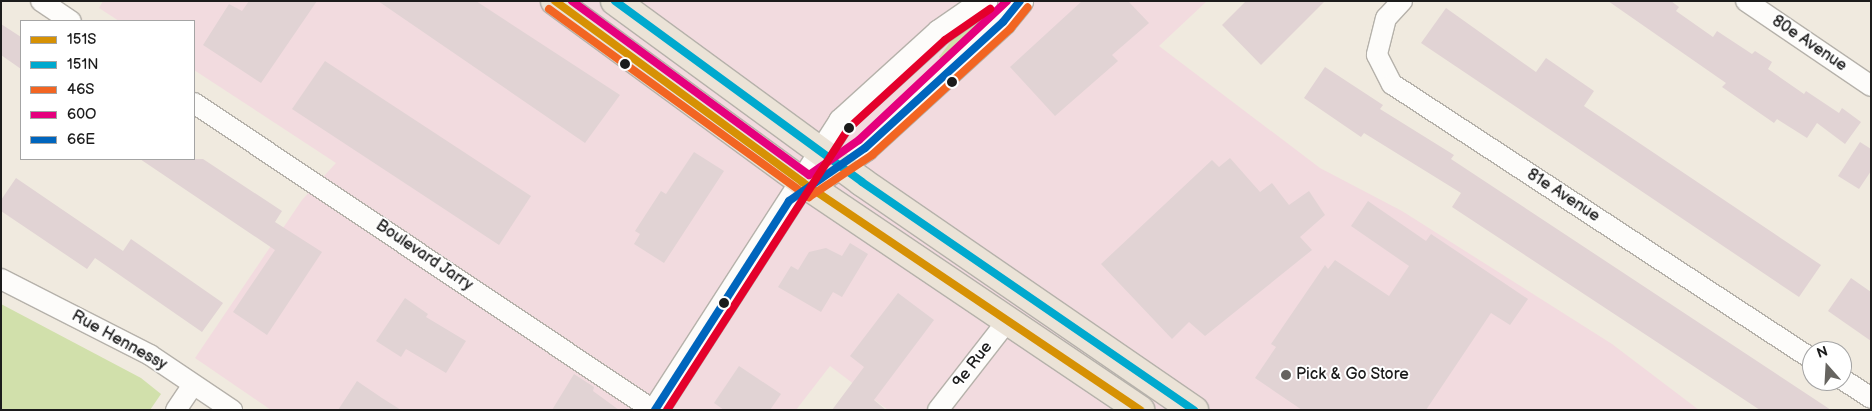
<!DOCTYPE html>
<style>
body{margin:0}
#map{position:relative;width:1872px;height:411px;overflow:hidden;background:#f0eadf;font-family:"Balsamiq Sans",sans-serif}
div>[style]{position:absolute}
.built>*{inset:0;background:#f2dbdf}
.green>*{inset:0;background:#d1e0ab}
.building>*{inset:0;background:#e1d3d4}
.roads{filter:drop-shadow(1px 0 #b5b1aa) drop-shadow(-1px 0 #b5b1aa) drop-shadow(0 1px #b5b1aa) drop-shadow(0 -1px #b5b1aa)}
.minor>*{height:20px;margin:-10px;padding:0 10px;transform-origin:10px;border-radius:10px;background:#fdfcfa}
.tertiary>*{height:25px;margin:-12.5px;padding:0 12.5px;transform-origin:12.5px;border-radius:12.5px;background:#fdfcfa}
.primary>*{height:28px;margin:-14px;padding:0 14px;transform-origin:14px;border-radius:14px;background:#ebe3d7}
.bus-1>*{height:8px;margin:-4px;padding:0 4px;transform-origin:4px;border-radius:4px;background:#d69104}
.bus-2>*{height:8px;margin:-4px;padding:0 4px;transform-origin:4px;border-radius:4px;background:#00a9ce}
.bus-3>*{height:8px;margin:-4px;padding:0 4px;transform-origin:4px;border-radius:4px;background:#f26522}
.bus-4>*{height:8px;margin:-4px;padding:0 4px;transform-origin:4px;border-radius:4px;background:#e5007d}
.bus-5>*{height:8px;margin:-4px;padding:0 4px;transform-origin:4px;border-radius:4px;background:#0065bd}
.bus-6>*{height:8px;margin:-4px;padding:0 4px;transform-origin:4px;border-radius:4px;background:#e4002b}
.dots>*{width:14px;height:14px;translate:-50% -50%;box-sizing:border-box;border:2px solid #fff;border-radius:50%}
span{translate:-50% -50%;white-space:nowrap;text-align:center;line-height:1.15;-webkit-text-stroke:4px #fff;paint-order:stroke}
.street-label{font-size:16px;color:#1c1c1c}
.poi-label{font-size:16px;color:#1c1c1c}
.left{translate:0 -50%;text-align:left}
.frame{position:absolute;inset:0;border:2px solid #1c1c1c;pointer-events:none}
.legend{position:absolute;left:20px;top:20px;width:175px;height:140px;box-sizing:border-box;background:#fff;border:1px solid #a4a4a4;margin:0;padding:6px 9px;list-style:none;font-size:15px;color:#1c1c1c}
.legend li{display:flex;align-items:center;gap:10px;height:25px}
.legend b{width:25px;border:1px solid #a4a4a4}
.north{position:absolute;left:1802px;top:341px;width:50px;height:50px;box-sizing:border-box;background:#fff;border:1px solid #a4a4a4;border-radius:50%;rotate:341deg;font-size:14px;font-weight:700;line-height:20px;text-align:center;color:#1c1c1c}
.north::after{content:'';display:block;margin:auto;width:18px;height:22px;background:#666460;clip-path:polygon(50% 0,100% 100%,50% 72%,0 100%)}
</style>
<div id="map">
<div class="built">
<div style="clip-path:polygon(103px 1px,1207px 1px,1159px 46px,1320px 168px,1402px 211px,1612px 344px,1699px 410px,888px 410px,830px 366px,796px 410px,271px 410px,195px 358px,302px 200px,336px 163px,194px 70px,194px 21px,119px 21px,99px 8px)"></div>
</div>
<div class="green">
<div style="clip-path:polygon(991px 11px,994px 15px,943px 61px,939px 57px,955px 36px)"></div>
<div style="clip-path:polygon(1px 304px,141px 378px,161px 394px,150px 410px,1px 410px)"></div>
</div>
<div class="building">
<div style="clip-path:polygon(249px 1px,317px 1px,261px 83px,203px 45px,229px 4px,242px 11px)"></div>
<div style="clip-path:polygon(378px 1px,476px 1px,620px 95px,585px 143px)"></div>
<div style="clip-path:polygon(1082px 1px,1128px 1px,1149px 23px,1112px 55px,1118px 61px,1055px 116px,1010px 67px)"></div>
<div style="clip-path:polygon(1246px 1px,1325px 1px,1261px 65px,1222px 25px)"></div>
<div style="clip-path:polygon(1608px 1px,1671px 1px,1679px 7px,1676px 11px,1713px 37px,1717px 31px,1752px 54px,1755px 51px,1772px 62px,1768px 69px,1804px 94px,1806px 91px,1839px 113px,1842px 108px,1861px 122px,1845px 144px,1817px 123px,1807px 138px,1777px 119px,1774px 123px,1722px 87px,1726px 83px)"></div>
<div style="clip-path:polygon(1446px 8px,1536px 72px,1546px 58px,1594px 91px,1584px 106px,1821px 265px,1799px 297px,1421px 43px)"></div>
<div style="clip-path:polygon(1px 24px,21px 37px,21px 69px,1px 55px)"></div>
<div style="clip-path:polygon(325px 61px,531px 196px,499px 245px,292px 109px)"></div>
<div style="clip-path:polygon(1325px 67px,1383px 105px,1380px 109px,1454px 155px,1451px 159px,1831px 410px,1760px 410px,1452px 207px,1461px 193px,1364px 133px,1361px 137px,1304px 98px)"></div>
<div style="clip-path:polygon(1860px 142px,1871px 149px,1871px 171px,1859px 189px,1838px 176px)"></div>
<div style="clip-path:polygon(694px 152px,724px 171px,664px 263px,634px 244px,640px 234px,635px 231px,661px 191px,666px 194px)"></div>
<div style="clip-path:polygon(1230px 158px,1260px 192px,1272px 183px,1289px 205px,1309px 191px,1325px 215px,1300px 237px,1312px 250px,1205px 336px,1189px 322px,1172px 339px,1101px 264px,1212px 160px,1219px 167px)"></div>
<div style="clip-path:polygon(140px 159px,203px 159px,282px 211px,275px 222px,322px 252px,267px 335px,233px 312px,275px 250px)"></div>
<div style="clip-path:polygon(16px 178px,123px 251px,131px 239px,223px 303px,202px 332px,95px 258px,87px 269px,1px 211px,1px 200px)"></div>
<div style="clip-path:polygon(1368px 201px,1426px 241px,1431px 234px,1528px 299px,1510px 325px,1491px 313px,1426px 410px,1302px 410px,1255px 378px,1276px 347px,1271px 344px,1325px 265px,1328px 269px,1335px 260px,1389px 296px,1409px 266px,1351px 226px)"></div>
<div style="clip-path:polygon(850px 243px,868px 254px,842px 297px,833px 292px,821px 312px,778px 287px,791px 266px,798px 270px,809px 252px,826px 248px,842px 256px)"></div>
<div style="clip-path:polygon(1851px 278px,1871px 292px,1871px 341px,1828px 311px)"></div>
<div style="clip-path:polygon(898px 293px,934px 320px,874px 400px,886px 410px,832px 410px,864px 367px,850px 356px)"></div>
<div style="clip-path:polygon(405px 298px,428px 314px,426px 317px,466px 341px,446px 373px,406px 349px,401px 357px,376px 341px)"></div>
<div style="clip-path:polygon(739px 366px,781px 394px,770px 410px,724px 410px,714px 403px)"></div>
<div style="clip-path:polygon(574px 374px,594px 387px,593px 391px,619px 410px,552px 410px)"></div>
<div style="clip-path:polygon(357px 381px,382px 398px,401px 410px,338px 410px)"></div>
</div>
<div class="roads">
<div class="minor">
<div style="left:41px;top:1px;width:36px;rotate:34deg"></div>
<div style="left:1402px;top:1px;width:23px;rotate:133deg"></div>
<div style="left:1386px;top:18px;width:38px;rotate:104deg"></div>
<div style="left:1377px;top:55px;width:33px;rotate:63deg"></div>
<div style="left:1392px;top:84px;width:502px;rotate:33.22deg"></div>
<div style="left:1746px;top:1px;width:151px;rotate:34.2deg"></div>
<div style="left:194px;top:103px;width:552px;rotate:33.78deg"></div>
<div style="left:1px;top:279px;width:167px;rotate:27deg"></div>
<div style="left:150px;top:355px;width:99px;rotate:33.9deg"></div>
<div style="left:1842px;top:379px;width:35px;rotate:33deg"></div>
<div style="left:176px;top:410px;width:30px;rotate:-56deg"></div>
<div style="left:938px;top:410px;width:114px;rotate:-52.1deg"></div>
</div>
<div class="tertiary">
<div style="left:824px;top:176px;width:50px;rotate:-34.3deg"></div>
<div style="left:865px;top:148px;width:187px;rotate:-42.4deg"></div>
<div style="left:1003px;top:22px;width:27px;rotate:-51deg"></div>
<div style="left:655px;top:410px;width:344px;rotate:-57.2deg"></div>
<div style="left:841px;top:121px;width:132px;rotate:-42.2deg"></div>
<div style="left:939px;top:32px;width:55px;rotate:-34.6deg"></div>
</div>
<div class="primary">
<div style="left:555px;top:1px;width:306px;rotate:36.2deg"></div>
<div style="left:802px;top:182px;width:408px;rotate:34deg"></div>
<div style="left:615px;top:1px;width:306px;rotate:36.2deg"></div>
<div style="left:862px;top:182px;width:403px;rotate:34.5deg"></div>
</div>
</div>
<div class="bus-1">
<div style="left:555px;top:1px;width:306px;rotate:36.2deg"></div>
<div style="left:802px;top:182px;width:408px;rotate:34deg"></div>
</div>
<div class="bus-2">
<div style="left:615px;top:1px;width:306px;rotate:36.2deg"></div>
<div style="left:862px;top:182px;width:403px;rotate:34.5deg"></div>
</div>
<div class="bus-3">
<div style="left:549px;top:9px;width:321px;rotate:35.9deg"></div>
<div style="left:809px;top:197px;width:76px;rotate:-33.7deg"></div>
<div style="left:872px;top:155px;width:187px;rotate:-42.4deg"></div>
<div style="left:1010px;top:29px;width:28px;rotate:-51deg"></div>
</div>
<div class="bus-4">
<div style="left:572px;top:1px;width:294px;rotate:36.3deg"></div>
<div style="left:809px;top:175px;width:61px;rotate:-35deg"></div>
<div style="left:859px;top:140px;width:203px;rotate:-43.2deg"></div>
</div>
<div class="bus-5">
<div style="left:655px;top:410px;width:248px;rotate:-57.3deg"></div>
<div style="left:789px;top:201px;width:93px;rotate:-34.9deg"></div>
<div style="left:865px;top:148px;width:187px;rotate:-42.4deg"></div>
<div style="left:1003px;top:22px;width:27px;rotate:-51deg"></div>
</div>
<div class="bus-6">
<div style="left:667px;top:410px;width:336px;rotate:-57.2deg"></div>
<div style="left:849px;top:128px;width:130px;rotate:-42.5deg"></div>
<div style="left:945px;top:40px;width:55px;rotate:-34.6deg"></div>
</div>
<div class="dots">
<div style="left:625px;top:64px;background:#1c1c1c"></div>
<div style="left:952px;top:82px;background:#1c1c1c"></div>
<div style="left:849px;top:128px;background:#1c1c1c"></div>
<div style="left:724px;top:303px;background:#1c1c1c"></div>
<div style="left:1286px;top:375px;background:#666460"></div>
</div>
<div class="street-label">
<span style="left:1809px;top:44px;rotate:34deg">80e Avenue</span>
<span style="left:1563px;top:196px;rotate:33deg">81e Avenue</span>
<span style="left:424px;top:256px;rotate:34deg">Boulevard Jarry</span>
<span style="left:119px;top:341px;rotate:29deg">Rue Hennessy</span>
<span style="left:973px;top:365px;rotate:-52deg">9e Rue</span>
</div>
<div class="poi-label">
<span class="left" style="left:1296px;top:375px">Pick &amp; Go Store</span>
</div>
<div class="frame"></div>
<ul class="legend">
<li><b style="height:6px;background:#d69104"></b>151S</li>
<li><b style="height:6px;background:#00a9ce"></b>151N</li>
<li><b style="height:6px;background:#f26522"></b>46S</li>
<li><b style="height:6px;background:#e5007d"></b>60O</li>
<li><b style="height:6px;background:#0065bd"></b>66E</li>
</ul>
<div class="north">N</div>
</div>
